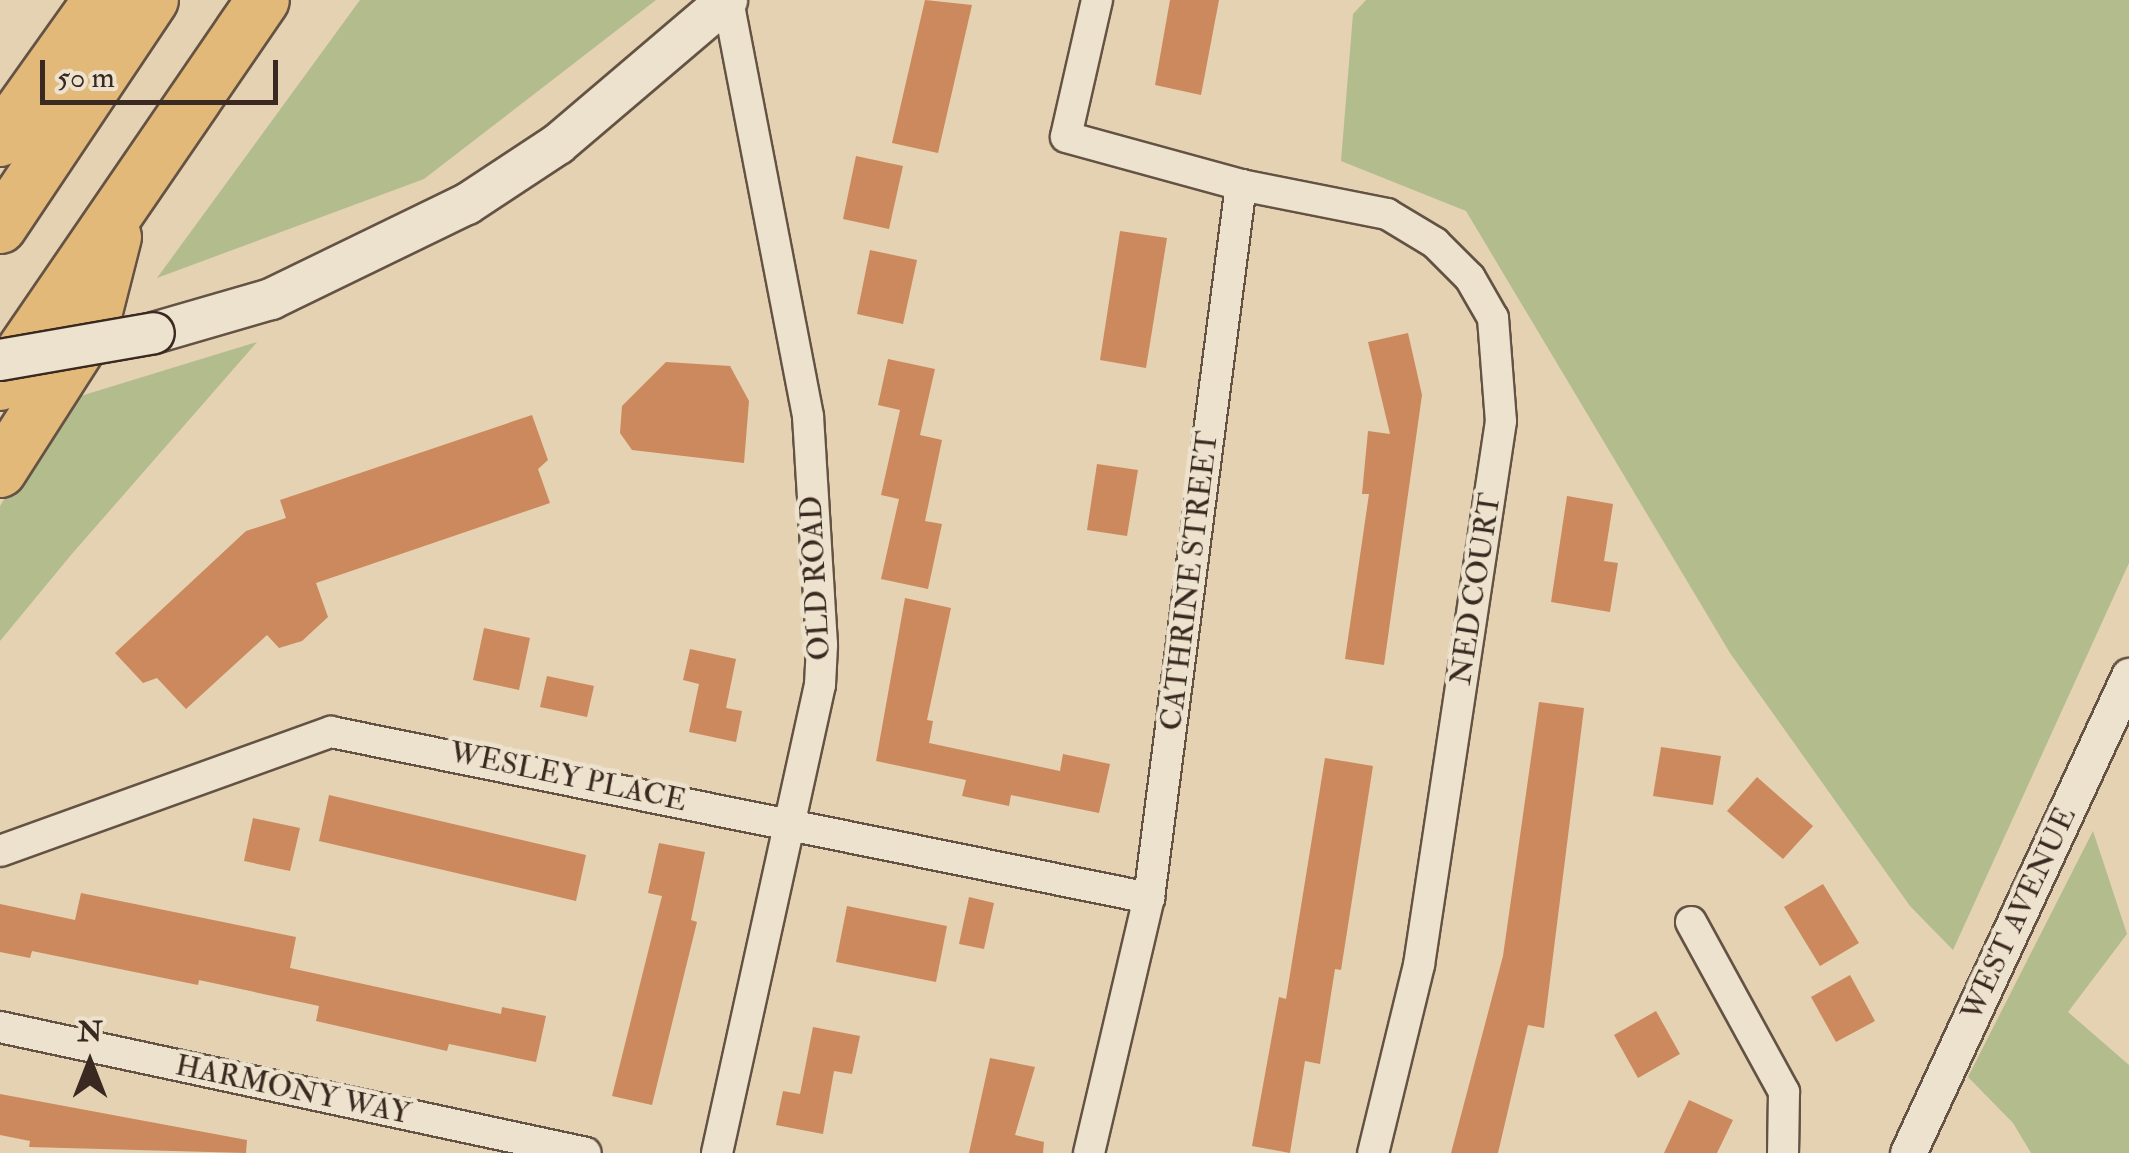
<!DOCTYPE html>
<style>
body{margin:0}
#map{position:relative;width:2129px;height:1153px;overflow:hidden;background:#e4d2b2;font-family:"IM FELL Double Pica",serif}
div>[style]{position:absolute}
.green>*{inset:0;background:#b3bc8d}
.building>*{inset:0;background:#cb895d}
.roads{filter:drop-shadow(2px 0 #645344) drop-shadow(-2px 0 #645344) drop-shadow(0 2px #645344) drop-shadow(0 -2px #645344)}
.minor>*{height:30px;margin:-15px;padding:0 15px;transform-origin:15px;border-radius:15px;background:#ede2cd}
.tertiary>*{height:35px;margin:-17.5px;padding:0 17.5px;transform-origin:17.5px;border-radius:17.5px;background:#ede2cd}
.secondary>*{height:40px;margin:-20px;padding:0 20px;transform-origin:20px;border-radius:20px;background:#ede2cd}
.motorway>*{height:52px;margin:-26px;padding:0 26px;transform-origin:26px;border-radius:26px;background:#e2b979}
.bridges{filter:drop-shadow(2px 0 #3a2920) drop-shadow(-2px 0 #3a2920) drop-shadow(0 2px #3a2920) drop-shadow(0 -2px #3a2920)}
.secondary-bridge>*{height:40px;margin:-20px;padding:0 20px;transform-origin:20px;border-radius:20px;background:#ede2cd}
span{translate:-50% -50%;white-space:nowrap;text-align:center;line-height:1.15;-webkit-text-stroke:9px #ede2cd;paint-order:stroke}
.street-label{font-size:30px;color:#3a2920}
.north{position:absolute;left:40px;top:1013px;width:100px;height:100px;-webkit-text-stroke:8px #ede2cd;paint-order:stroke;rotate:0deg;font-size:28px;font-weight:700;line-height:40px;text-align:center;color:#3a2920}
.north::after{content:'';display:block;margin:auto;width:35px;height:45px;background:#3a2920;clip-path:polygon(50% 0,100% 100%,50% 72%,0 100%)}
.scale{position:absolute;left:40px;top:60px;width:238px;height:45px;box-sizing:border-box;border:5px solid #3a2920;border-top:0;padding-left:12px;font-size:30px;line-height:35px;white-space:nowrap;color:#3a2920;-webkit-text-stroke:8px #ede2cd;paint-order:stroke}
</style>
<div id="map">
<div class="green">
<div style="clip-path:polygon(360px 0,656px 0,424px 179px,157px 278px)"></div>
<div style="clip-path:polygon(1366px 0,2129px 0,2129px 563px,1953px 950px,1910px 906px,1730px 653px,1466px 211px,1341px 161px,1353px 14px)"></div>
<div style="clip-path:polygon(257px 342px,71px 555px,0 641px,0 506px,61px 402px)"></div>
<div style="clip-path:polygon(2093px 831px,2127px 934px,2068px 1012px,2129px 1065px,2129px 1153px,2031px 1153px,2013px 1123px,1968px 1077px)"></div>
</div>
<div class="building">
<div style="clip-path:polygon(925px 0,972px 5px,938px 153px,892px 143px)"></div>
<div style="clip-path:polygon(1170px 0,1219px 0,1201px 95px,1155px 85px)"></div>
<div style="clip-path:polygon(856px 156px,903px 166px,889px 229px,843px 219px)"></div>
<div style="clip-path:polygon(1120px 231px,1167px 238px,1146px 368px,1100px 360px)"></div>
<div style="clip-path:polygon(870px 250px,917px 260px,903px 324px,857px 314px)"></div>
<div style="clip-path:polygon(1408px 333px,1422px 395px,1384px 665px,1345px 659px,1369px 494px,1362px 494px,1368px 431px,1390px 434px,1368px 342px)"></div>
<div style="clip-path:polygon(888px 359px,935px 369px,920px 435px,942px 440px,925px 521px,942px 524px,928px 589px,881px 579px,899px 499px,881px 495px,900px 410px,878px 405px)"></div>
<div style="clip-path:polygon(666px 362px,730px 366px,749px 401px,744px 463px,632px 450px,620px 433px,622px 406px)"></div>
<div style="clip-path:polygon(532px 415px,548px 460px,538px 469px,550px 503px,316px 583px,328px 617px,302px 641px,279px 648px,267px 635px,186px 709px,157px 678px,143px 683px,115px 653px,246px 531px,286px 518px,280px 500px)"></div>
<div style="clip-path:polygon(1097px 464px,1138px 470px,1127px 536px,1087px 530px)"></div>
<div style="clip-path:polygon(1567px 496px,1613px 504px,1604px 561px,1618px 563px,1610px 612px,1551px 602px)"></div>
<div style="clip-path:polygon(905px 598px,951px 608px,927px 720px,933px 721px,929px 743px,1060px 771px,1063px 754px,1110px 764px,1099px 813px,1011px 795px,1009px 806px,962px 796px,966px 780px,876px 761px)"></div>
<div style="clip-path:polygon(484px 628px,530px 638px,519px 690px,473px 680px)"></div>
<div style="clip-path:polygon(690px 649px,736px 659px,726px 708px,742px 711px,736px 742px,689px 732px,699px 684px,683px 680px)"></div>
<div style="clip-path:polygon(547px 676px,594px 686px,587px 717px,540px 707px)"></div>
<div style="clip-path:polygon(1539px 702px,1584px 708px,1544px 1028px,1528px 1025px,1498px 1153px,1451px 1153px,1503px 956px)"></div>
<div style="clip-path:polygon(1661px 747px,1721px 756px,1713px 805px,1653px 796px)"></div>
<div style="clip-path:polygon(1325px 758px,1373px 766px,1341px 970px,1335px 969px,1320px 1064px,1305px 1061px,1290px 1153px,1252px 1146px,1279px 997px,1286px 999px)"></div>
<div style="clip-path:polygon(1757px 777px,1813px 826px,1783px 859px,1727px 811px)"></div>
<div style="clip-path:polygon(329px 795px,586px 855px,576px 901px,319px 841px)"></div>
<div style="clip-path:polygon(253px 818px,300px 828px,290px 871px,244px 861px)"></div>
<div style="clip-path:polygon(659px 843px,705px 852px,691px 920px,697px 922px,652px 1105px,612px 1096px,662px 896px,648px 893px)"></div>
<div style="clip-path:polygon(1823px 884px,1859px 943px,1820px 966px,1784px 907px)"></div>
<div style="clip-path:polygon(81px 893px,296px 937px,290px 968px,501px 1014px,502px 1007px,546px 1016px,536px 1062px,449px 1044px,447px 1051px,316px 1021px,319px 1006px,199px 980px,198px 985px,32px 951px,30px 958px,0 952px,0 904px,75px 920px)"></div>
<div style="clip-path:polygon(969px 897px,994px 903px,984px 949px,959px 944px)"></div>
<div style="clip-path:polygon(847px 906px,947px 926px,936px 982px,836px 962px)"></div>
<div style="clip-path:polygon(1850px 975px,1875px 1021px,1836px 1042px,1811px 997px)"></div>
<div style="clip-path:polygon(1656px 1011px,1680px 1054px,1638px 1078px,1614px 1035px)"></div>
<div style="clip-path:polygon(813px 1027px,860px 1036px,852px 1074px,834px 1071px,823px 1134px,776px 1125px,783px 1091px,800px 1094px)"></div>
<div style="clip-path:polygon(990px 1058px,1035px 1067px,1015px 1135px,1044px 1142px,1043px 1153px,969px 1153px)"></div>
<div style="clip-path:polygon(0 1094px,247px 1140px,246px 1153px,29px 1147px,30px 1141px,0 1135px)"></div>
<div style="clip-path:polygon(1689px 1100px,1733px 1120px,1717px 1153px,1664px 1153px)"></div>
</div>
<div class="roads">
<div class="minor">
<div style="left:1097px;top:0;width:140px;rotate:102.8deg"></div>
<div style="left:1066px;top:137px;width:181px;rotate:15.3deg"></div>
<div style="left:1241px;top:185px;width:149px;rotate:11.2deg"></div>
<div style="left:1387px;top:214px;width:56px;rotate:31.1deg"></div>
<div style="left:1435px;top:243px;width:49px;rotate:45deg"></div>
<div style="left:1470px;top:278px;width:46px;rotate:60.1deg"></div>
<div style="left:1493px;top:318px;width:103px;rotate:85.6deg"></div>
<div style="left:1501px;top:421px;width:550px;rotate:98.57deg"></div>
<div style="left:1419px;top:965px;width:194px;rotate:103.7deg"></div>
<div style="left:0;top:851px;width:352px;rotate:-19.8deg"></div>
<div style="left:331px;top:732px;width:835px;rotate:11.47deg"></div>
<div style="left:1691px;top:922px;width:194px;rotate:61.3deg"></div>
<div style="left:1784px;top:1092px;width:61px;rotate:90.9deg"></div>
<div style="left:0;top:1027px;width:599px;rotate:12.13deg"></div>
<div style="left:717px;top:1153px;width:479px;rotate:-77.6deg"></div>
<div style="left:820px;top:685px;width:40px;rotate:-87.1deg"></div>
<div style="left:822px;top:645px;width:229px;rotate:-93.5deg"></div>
<div style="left:808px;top:416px;width:424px;rotate:-100.9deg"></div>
<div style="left:1089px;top:1153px;width:262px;rotate:-76.8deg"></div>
<div style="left:1149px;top:898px;width:719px;rotate:-82.65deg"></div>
</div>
<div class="tertiary">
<div style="left:1908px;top:1153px;width:526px;rotate:-65.14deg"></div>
</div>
<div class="secondary">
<div style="left:154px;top:333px;width:122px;rotate:-16.2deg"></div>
<div style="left:271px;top:299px;width:218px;rotate:-25.9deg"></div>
<div style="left:467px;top:204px;width:109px;rotate:-33.4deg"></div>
<div style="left:558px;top:144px;width:222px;rotate:-40.4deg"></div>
</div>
<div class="motorway">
<div style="left:0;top:140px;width:172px;rotate:-54.5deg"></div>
<div style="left:0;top:227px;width:273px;rotate:-56.2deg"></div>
<div style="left:0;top:384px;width:465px;rotate:-55.6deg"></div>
<div style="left:0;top:471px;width:171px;rotate:-57.4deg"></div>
<div style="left:92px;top:327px;width:93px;rotate:-75.7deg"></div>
</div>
</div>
<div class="bridges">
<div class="secondary-bridge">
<div style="left:0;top:360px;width:156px;rotate:-9.9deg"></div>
</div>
</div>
<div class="street-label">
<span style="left:816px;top:578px;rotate:-93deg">OLD ROAD</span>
<span style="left:1190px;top:581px;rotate:-83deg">CATHRINE STREET</span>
<span style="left:1476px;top:589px;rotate:-81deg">NED COURT</span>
<span style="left:568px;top:777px;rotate:12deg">WESLEY PLACE</span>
<span style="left:2019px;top:914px;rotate:-65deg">WEST AVENUE</span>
<span style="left:293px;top:1090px;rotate:12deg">HARMONY WAY</span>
</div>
<div class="north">N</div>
<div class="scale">50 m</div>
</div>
